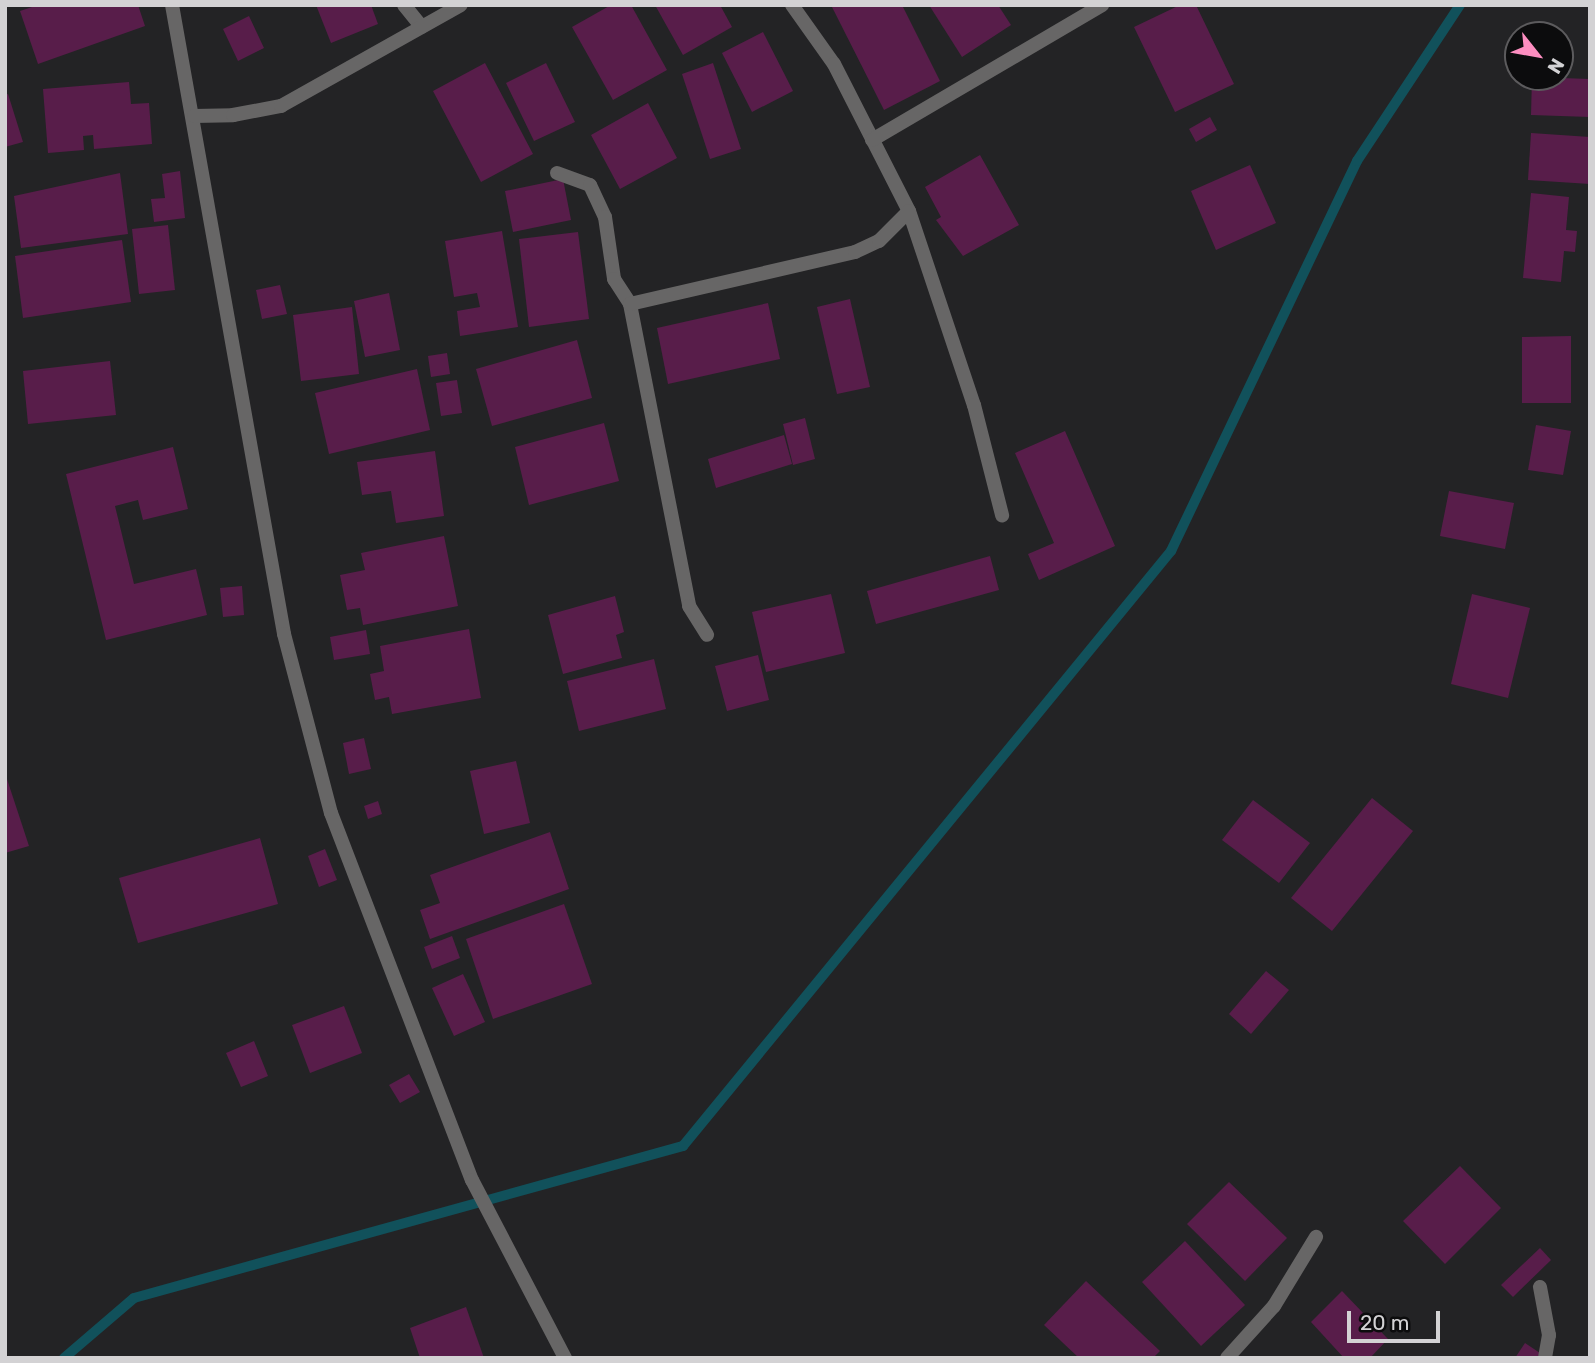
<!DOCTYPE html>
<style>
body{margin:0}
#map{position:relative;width:1595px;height:1363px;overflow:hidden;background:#232325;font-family:Rubik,sans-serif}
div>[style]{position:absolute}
.stream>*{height:10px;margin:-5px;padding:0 5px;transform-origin:5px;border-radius:5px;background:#11515b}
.building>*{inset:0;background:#581d4a}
.minor>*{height:14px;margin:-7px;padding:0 7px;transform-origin:7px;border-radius:7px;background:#676666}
span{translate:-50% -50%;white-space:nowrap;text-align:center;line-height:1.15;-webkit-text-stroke:5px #0c0c0d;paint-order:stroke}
.frame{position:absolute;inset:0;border:7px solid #d3d2d4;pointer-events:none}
.north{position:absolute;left:1504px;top:21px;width:70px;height:70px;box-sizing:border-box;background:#0c0c0d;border:2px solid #5c5b5d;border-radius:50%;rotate:121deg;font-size:19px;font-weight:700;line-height:28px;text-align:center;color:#d3d2d4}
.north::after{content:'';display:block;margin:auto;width:24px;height:32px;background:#fd8ec0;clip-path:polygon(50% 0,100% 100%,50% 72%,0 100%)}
.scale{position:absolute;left:1347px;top:1311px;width:93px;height:32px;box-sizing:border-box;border:4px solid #d3d2d4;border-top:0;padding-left:9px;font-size:21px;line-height:24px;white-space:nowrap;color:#d3d2d4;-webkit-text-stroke:5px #0c0c0d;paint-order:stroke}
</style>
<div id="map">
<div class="stream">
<div style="left:64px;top:1358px;width:92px;rotate:-40.6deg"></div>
<div style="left:134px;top:1298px;width:570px;rotate:-15.48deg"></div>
<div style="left:683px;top:1146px;width:770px;rotate:-50.64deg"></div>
<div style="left:1171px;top:551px;width:432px;rotate:-64.5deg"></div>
<div style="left:1357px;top:161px;width:187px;rotate:-56.6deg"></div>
</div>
<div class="building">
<div style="clip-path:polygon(38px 5px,138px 5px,145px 26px,38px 64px,20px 11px)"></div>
<div style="clip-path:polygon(316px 5px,371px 5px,378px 24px,331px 43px)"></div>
<div style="clip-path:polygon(611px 5px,631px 5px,667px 70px,613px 100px,572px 27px)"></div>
<div style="clip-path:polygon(655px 5px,720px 5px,732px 27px,683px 55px)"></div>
<div style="clip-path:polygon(831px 5px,902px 5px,940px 81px,884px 110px)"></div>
<div style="clip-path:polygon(929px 5px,998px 5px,1011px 25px,962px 57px)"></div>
<div style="clip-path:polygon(1180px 5px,1196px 5px,1234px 84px,1175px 112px,1134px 27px)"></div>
<div style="clip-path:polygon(249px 16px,264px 48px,238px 61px,223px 29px)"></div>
<div style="clip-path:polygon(763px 32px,793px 91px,752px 112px,722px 53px)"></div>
<div style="clip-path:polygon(485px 63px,533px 154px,481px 182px,433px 91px)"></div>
<div style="clip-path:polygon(546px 63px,575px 122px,534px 141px,506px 83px)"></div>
<div style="clip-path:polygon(713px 63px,741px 149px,710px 159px,682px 74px)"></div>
<div style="clip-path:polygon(1532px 77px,1590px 79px,1590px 117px,1531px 115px)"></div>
<div style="clip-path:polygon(129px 82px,131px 104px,149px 103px,152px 144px,94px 149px,93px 135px,83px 136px,84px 150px,48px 153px,43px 89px)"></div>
<div style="clip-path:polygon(8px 94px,23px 142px,5px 147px,5px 95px)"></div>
<div style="clip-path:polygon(648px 103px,677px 158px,620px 189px,591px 135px)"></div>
<div style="clip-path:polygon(1210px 117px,1217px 130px,1196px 142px,1189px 129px)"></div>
<div style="clip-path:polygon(1531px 133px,1590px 137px,1590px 184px,1528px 180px)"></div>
<div style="clip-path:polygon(980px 155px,1019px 225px,963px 256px,936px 220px,941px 217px,925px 187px)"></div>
<div style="clip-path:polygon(1250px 165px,1276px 223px,1216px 250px,1191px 191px)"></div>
<div style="clip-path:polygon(180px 171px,185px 218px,154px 222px,151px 199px,165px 198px,162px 174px)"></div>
<div style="clip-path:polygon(120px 173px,128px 234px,21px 248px,14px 196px)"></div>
<div style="clip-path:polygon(563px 179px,571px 220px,513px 232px,505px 191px)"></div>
<div style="clip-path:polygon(1531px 193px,1569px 197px,1566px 230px,1577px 231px,1575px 252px,1564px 251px,1561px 282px,1523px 278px)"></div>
<div style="clip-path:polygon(168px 225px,175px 290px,139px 294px,132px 229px)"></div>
<div style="clip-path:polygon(502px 231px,518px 327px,460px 336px,457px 311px,480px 307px,477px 293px,454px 297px,445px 241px)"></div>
<div style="clip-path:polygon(578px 232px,589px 319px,529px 327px,519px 239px)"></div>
<div style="clip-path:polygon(122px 240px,131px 302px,23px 318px,15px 256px)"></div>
<div style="clip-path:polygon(280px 285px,287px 314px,262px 319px,256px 290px)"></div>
<div style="clip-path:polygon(389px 293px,400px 350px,365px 357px,354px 301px)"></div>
<div style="clip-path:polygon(850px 299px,870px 387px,837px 394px,817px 307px)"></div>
<div style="clip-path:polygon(768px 303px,780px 359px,668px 384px,657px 328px)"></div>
<div style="clip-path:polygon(352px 307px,359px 374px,301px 381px,293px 315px)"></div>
<div style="clip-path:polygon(1571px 336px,1571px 403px,1522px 403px,1522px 337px)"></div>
<div style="clip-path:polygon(577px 340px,592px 398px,492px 426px,476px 369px)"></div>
<div style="clip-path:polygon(447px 353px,450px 374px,431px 377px,428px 356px)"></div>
<div style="clip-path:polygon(110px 361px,116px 415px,28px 424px,23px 371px)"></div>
<div style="clip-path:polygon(417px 369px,430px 430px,329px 454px,315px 393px)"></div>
<div style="clip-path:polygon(457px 380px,462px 413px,441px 416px,436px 383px)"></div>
<div style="clip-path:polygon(805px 418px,815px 459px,793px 465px,783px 424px)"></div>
<div style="clip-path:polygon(604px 423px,619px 481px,529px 505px,515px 447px)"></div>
<div style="clip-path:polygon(1536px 425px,1571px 431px,1563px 475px,1528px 470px)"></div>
<div style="clip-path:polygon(1065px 431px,1115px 546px,1039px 580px,1028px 554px,1054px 543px,1015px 453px)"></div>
<div style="clip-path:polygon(784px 435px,792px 464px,716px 488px,708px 459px)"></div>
<div style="clip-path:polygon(173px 447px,188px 509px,143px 520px,138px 500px,115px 506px,134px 584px,196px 569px,207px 615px,106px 640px,66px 474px)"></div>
<div style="clip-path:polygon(435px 451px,444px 516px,396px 523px,391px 491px,362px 495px,357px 462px)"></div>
<div style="clip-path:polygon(1449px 491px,1514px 503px,1505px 549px,1440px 536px)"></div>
<div style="clip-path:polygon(444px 536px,458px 606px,363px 625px,360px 608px,347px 610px,340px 575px,365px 570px,361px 553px)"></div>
<div style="clip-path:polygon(990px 556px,999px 590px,876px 624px,867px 591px)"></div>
<div style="clip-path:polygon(242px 586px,244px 615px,223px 617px,220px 588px)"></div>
<div style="clip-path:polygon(831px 594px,845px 653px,766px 672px,752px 612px)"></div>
<div style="clip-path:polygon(1472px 594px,1530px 608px,1508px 698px,1451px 684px)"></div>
<div style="clip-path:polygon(615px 596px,624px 632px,616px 635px,622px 658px,563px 674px,548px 615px)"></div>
<div style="clip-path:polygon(469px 629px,481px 698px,392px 714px,389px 697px,375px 700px,370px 674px,384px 671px,380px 646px)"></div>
<div style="clip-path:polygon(366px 630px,370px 654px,334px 660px,330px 637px)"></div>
<div style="clip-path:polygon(758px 655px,769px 700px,727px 711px,715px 666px)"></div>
<div style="clip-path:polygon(654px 659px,666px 709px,579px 731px,567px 681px)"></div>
<div style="clip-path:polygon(364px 738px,371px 769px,349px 774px,343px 743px)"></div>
<div style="clip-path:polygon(516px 761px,530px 823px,484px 834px,470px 771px)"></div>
<div style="clip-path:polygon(5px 773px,29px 846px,5px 853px)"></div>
<div style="clip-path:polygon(1372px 798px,1413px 831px,1332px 931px,1291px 898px)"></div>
<div style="clip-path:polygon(1253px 800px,1310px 843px,1279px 883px,1222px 840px)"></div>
<div style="clip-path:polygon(378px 801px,382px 814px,368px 819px,364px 806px)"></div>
<div style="clip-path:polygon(550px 832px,569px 889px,430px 939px,420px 910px,440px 903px,430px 875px)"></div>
<div style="clip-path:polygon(260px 838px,278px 904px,138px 943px,119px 878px)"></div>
<div style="clip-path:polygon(325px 849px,337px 880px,319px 887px,308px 856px)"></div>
<div style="clip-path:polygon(564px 904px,592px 984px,493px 1019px,466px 939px)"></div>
<div style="clip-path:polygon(452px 936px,460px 958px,432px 969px,424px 947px)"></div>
<div style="clip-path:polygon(1266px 971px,1289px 990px,1251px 1034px,1229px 1014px)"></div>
<div style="clip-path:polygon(463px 974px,485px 1022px,454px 1036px,432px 988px)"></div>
<div style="clip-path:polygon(344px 1006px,362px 1053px,310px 1073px,292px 1025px)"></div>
<div style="clip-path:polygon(254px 1041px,268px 1076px,241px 1087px,226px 1053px)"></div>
<div style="clip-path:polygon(409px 1074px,420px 1092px,400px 1103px,389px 1085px)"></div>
<div style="clip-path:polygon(1460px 1166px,1501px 1208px,1445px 1264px,1403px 1221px)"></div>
<div style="clip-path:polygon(1229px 1182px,1287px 1238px,1245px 1281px,1187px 1224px)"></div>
<div style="clip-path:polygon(1185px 1241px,1245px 1305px,1201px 1346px,1142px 1282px)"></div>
<div style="clip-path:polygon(1540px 1248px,1551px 1260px,1513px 1297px,1501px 1285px)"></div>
<div style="clip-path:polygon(1086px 1281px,1160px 1351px,1153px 1358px,1079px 1358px,1044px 1325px)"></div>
<div style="clip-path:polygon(1342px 1291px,1388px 1339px,1370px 1358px,1344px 1358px,1311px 1322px)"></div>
<div style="clip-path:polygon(466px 1307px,484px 1358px,420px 1358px,410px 1328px)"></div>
<div style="clip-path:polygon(1525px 1343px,1540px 1353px,1537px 1358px,1515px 1358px)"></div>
</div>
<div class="minor">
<div style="left:172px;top:5px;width:639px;rotate:79.9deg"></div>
<div style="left:284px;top:634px;width:185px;rotate:75.3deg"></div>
<div style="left:331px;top:813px;width:393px;rotate:69deg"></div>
<div style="left:472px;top:1180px;width:201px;rotate:62.4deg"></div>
<div style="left:404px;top:5px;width:28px;rotate:51deg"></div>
<div style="left:792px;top:5px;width:72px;rotate:54.6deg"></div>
<div style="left:834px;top:64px;width:165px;rotate:63deg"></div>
<div style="left:909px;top:211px;width:205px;rotate:71.5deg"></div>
<div style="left:974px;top:405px;width:114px;rotate:75.7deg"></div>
<div style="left:194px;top:116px;width:39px;rotate:-1deg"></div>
<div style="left:233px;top:115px;width:49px;rotate:-10.6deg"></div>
<div style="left:281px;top:106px;width:206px;rotate:-29.3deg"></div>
<div style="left:872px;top:140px;width:267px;rotate:-30.4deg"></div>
<div style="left:557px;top:173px;width:35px;rotate:20deg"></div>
<div style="left:590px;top:185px;width:35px;rotate:65deg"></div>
<div style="left:605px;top:217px;width:63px;rotate:81.7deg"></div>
<div style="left:614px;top:279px;width:30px;rotate:57deg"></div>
<div style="left:630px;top:304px;width:308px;rotate:78.9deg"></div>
<div style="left:689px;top:606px;width:34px;rotate:58deg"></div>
<div style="left:630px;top:304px;width:231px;rotate:-13deg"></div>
<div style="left:855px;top:252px;width:26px;rotate:-25deg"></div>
<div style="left:879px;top:241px;width:42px;rotate:-45deg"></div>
<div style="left:1540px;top:1287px;width:49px;rotate:79.4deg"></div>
<div style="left:1549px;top:1335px;width:23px;rotate:100deg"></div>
<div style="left:1227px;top:1358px;width:70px;rotate:-47.9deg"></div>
<div style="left:1274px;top:1306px;width:81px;rotate:-58.7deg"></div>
</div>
<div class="frame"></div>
<div class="north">N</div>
<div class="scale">20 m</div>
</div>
